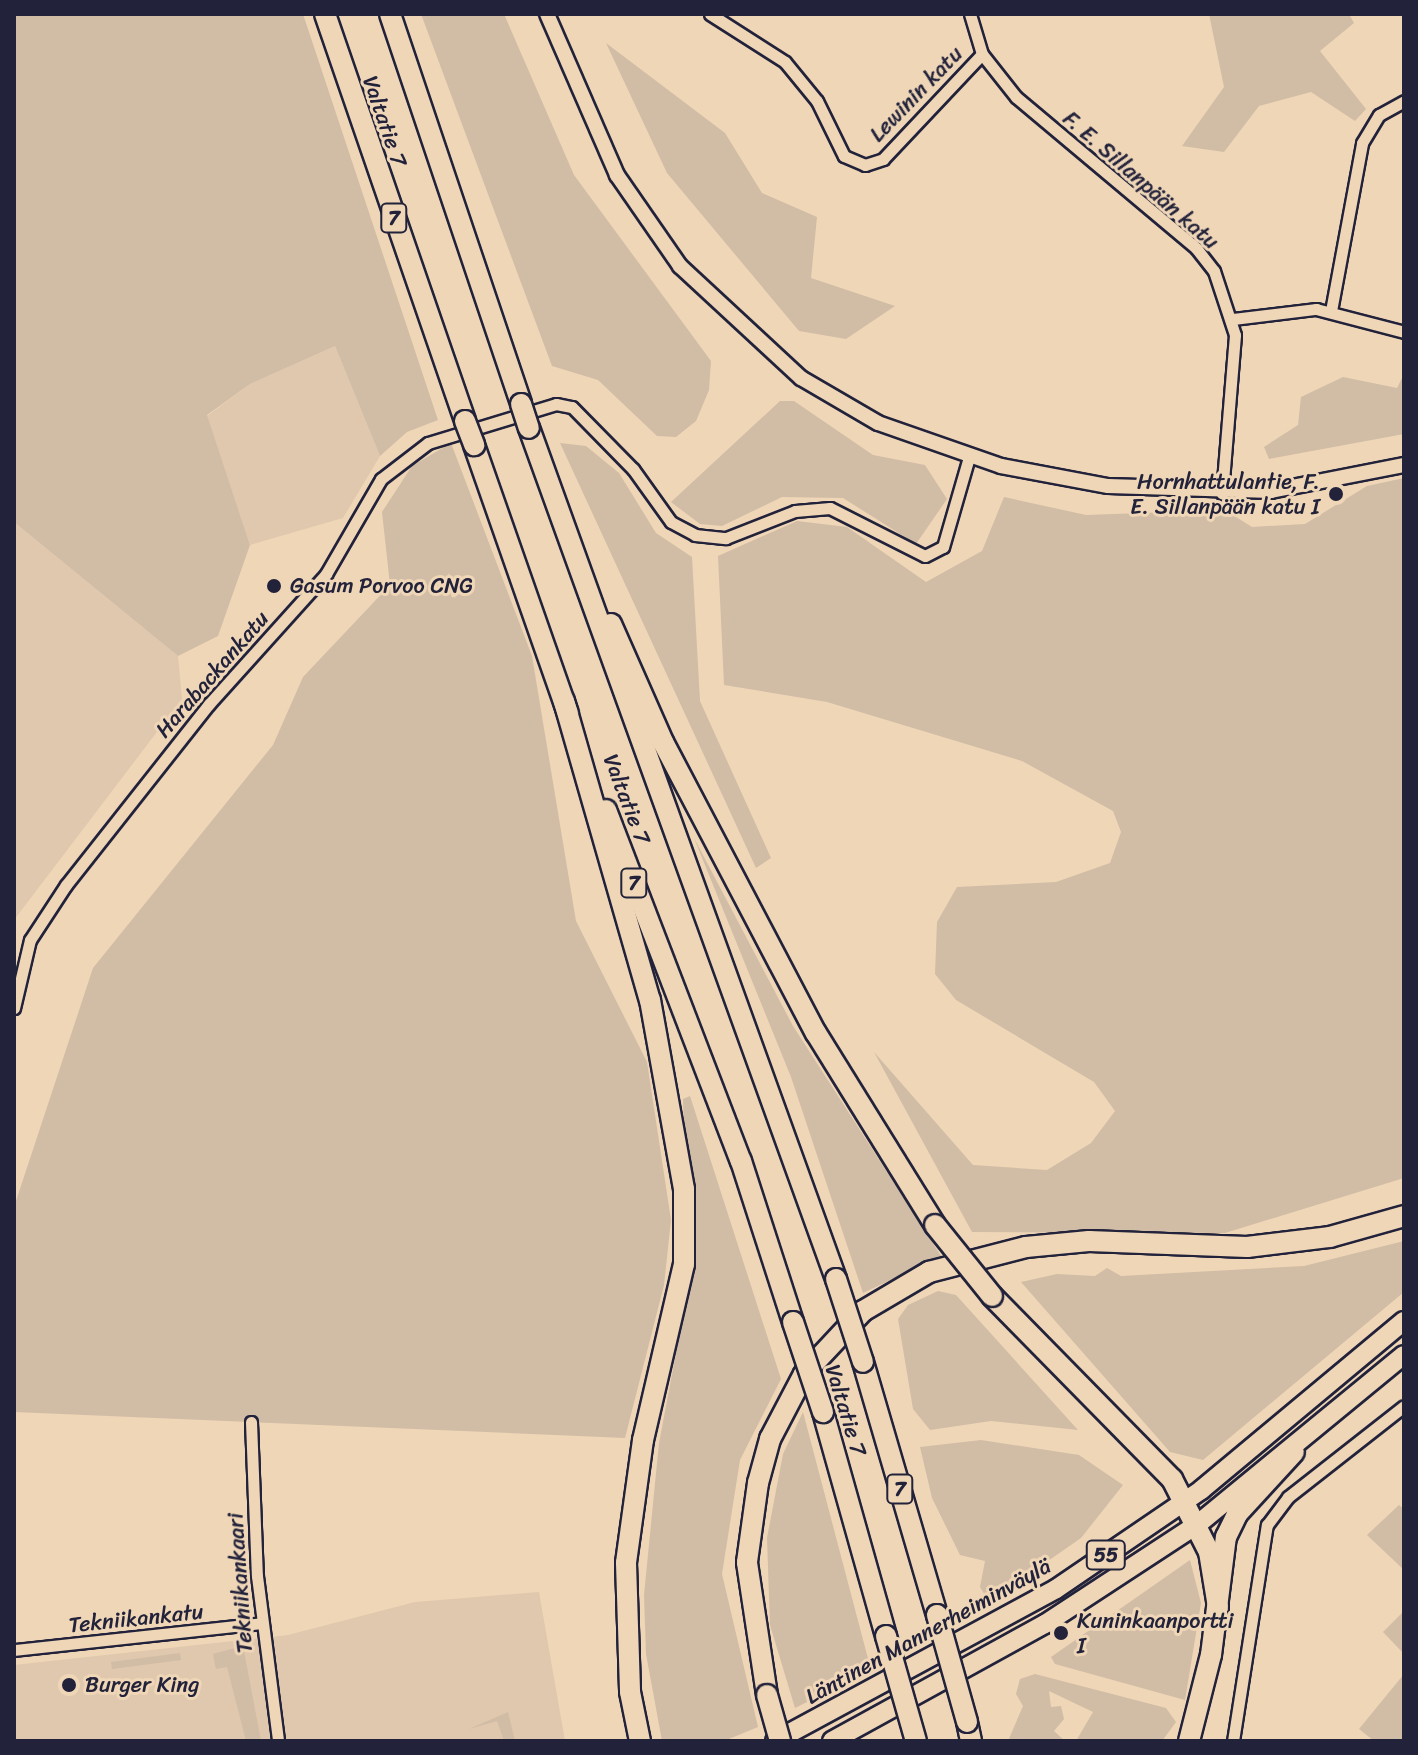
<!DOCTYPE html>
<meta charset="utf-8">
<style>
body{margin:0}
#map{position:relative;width:1418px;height:1755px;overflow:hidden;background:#efd6b7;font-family:Sriracha,sans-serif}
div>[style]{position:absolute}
.built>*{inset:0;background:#e0c8ae}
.green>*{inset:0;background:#d1bca5}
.roads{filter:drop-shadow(2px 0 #22223b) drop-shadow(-2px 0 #22223b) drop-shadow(0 2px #22223b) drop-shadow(0 -2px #22223b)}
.minor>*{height:11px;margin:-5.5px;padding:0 5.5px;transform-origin:5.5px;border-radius:5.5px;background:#efd6b7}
.tertiary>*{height:14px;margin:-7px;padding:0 7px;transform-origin:7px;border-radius:7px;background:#efd6b7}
.primary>*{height:18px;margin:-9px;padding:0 9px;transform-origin:9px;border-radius:9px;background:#efd6b7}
.motorway>*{height:20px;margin:-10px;padding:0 10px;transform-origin:10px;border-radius:10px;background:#efd6b7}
.bridges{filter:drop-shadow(2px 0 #22223b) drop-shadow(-2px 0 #22223b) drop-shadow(0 2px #22223b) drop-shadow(0 -2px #22223b)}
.motorway-bridge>*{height:20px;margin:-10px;padding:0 10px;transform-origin:10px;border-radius:10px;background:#efd6b7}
.dots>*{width:22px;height:22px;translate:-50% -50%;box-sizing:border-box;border:4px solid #efd6b7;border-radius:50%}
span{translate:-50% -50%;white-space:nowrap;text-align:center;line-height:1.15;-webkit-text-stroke:6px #efd6b7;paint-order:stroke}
.shield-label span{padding:2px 6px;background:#efd6b7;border:2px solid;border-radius:6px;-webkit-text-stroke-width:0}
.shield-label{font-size:20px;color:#22223b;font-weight:700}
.street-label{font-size:22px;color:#22223b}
.poi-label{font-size:22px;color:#22223b}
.right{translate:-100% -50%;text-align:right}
.left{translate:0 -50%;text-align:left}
.frame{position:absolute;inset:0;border:16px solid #22223b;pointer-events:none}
</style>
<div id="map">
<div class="built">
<div style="clip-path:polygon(335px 346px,380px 456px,343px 518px,250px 545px,207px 416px,250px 384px)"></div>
<div style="clip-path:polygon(14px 522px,178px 656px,182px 699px,14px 920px)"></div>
<div style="clip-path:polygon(539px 1592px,565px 1741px,14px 1741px,14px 1665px,288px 1635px,415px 1602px)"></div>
</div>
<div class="green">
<div style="clip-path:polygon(14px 14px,303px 14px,438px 420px,407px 432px,380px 456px,335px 346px,250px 384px,207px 415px,250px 545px,218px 636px,178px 656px,14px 522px)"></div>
<div style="clip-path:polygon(421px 14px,504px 14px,574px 175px,711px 361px,709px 390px,696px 421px,676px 437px,657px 436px,598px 380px,552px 366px)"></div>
<div style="clip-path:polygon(1209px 14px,1349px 14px,1354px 23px,1320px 51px,1366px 109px,1355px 121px,1311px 92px,1259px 106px,1224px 152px,1182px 146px,1224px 87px)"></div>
<div style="clip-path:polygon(606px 43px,725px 133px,762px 193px,817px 217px,811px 278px,895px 306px,846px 339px,799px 331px,667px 173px)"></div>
<div style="clip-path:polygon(1404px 374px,1404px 434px,1269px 459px,1264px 447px,1298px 425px,1301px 397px,1343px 377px,1397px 388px)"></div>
<div style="clip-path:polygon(780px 401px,794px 401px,873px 455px,925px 465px,947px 499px,916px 544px,843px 498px,782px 497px,722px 526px,700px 524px,671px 502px)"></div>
<div style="clip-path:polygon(451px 443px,532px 656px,576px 921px,647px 1062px,671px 1220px,664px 1285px,625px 1438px,14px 1412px,14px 1207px,93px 968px,273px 745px,303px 677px,390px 585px,382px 512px,412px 466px)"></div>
<div style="clip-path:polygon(560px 443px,586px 446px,619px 473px,656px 533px,692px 557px,700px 701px,771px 858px,756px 868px)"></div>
<div style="clip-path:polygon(1404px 478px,1404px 1178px,1225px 1233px,972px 1232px,874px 1052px,973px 1165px,1047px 1170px,1091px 1143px,1115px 1111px,1094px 1082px,956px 1000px,935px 974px,937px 922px,957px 887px,1056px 882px,1110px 863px,1121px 832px,1113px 811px,1022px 761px,827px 702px,724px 685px,718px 556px,797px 521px,847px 527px,926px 582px,982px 551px,1004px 497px,1086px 515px,1225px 510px,1252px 527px,1305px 524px,1367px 486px)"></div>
<div style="clip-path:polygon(694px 838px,793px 1026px,941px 1256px,863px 1293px,791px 1077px)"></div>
<div style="clip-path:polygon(690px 1096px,781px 1379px,740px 1460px,722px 1574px,758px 1727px,724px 1741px,662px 1741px,646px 1654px,644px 1595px,659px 1443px,689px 1285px,683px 1099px)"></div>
<div style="clip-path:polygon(1404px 1241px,1404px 1292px,1203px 1460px,1170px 1452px,1021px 1282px,1057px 1274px,1095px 1276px,1107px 1268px,1121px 1276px,1304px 1266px)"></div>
<div style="clip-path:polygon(938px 1291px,956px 1295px,1078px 1430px,991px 1421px,930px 1430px,913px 1409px,898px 1319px,908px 1305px)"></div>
<div style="clip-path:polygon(803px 1412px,871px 1670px,795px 1708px,770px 1625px,767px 1538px,783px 1454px)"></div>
<div style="clip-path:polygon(981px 1440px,1079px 1455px,1123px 1485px,1081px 1538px,989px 1602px,980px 1587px,985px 1561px,960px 1555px,932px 1498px,920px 1447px)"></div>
<div style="clip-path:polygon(1399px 1505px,1404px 1509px,1404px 1570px,1367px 1535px)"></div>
<div style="clip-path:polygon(1190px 1560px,1201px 1603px,1185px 1700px,1055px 1664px,1051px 1657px)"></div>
<div style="clip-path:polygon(1404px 1611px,1404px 1654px,1383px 1632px)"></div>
<div style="clip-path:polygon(235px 1648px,244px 1651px,261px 1741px,246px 1741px,227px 1667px,216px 1669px,213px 1654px)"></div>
<div style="clip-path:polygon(180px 1653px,181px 1660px,112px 1669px,111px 1662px)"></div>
<div style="clip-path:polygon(1035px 1674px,1166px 1708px,1176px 1722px,1162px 1741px,1076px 1741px,1093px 1712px,1049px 1691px,1051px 1707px,1061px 1706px,1064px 1719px,1054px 1731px,1065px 1741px,1008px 1741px,1023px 1706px,1016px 1694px,1020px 1679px)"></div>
<div style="clip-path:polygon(1404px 1674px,1404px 1741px,1374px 1741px,1359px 1729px)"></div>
<div style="clip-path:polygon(508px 1712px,515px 1741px,504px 1741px,497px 1721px,469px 1729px)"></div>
</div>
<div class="roads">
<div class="minor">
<div style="left:710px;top:14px;width:89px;rotate:32.6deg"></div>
<div style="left:785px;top:62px;width:50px;rotate:50.6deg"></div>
<div style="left:817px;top:101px;width:61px;rotate:63.9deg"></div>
<div style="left:844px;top:156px;width:23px;rotate:23deg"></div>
<div style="left:865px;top:165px;width:19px;rotate:-18deg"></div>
<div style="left:883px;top:159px;width:144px;rotate:-46.7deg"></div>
<div style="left:970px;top:14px;width:42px;rotate:73.3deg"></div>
<div style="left:982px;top:54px;width:55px;rotate:51.7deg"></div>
<div style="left:1016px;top:97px;width:235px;rotate:40deg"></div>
<div style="left:1196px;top:248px;width:29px;rotate:52deg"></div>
<div style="left:1214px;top:271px;width:67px;rotate:71.8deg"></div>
<div style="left:1235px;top:335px;width:159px;rotate:94.7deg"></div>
<div style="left:1331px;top:311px;width:171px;rotate:-79.5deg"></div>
<div style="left:1362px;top:143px;width:33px;rotate:-59deg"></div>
<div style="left:1379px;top:115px;width:29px;rotate:-29deg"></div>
<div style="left:1233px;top:319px;width:84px;rotate:-6.9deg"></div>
<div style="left:1316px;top:309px;width:91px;rotate:14.6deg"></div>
<div style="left:14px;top:1008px;width:70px;rotate:-76.8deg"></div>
<div style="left:30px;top:940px;width:66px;rotate:-56.8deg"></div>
<div style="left:66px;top:885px;width:231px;rotate:-51.7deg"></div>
<div style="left:209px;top:704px;width:175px;rotate:-48deg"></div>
<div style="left:326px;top:574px;width:110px;rotate:-59.9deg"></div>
<div style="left:381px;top:479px;width:59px;rotate:-37.5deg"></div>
<div style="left:428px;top:443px;width:134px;rotate:-16.9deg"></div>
<div style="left:556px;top:404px;width:16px;rotate:11deg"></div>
<div style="left:572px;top:407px;width:87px;rotate:45.5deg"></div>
<div style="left:633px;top:469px;width:65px;rotate:54.4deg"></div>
<div style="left:671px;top:522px;width:27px;rotate:28deg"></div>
<div style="left:695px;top:535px;width:31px;rotate:6deg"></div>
<div style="left:726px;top:538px;width:74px;rotate:-21.4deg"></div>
<div style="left:795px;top:511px;width:35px;rotate:-5deg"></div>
<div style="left:830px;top:508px;width:106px;rotate:26.8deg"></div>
<div style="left:925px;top:556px;width:20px;rotate:-27deg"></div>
<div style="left:943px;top:547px;width:94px;rotate:-73.9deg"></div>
<div style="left:251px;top:1422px;width:154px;rotate:87.8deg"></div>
<div style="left:257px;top:1576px;width:166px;rotate:82.7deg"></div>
<div style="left:14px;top:1650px;width:248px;rotate:-6.2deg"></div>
<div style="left:1233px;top:1741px;width:219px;rotate:-81.1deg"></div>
<div style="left:1267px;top:1525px;width:35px;rotate:-53deg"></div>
<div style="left:1288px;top:1497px;width:147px;rotate:-38.1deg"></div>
</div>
<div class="tertiary">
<div style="left:547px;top:14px;width:176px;rotate:66.5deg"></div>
<div style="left:617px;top:175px;width:111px;rotate:55.3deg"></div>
<div style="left:680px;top:266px;width:165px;rotate:42.8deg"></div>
<div style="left:801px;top:378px;width:89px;rotate:30.3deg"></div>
<div style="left:878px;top:423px;width:130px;rotate:19.3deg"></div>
<div style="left:1001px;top:466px;width:109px;rotate:10.6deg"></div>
<div style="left:1108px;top:486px;width:163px;rotate:1.8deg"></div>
<div style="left:1271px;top:491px;width:136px;rotate:-11.1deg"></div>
</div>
<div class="primary">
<div style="left:775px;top:1741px;width:319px;rotate:-28.4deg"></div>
<div style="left:1056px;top:1589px;width:176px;rotate:-34.3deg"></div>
<div style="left:1201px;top:1490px;width:264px;rotate:-39.8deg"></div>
<div style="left:832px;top:1741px;width:243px;rotate:-28.8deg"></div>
<div style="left:1045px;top:1624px;width:183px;rotate:-33.2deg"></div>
<div style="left:1198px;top:1524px;width:266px;rotate:-39.4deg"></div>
</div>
<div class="motorway">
<div style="left:325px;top:14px;width:430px;rotate:71deg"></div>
<div style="left:390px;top:14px;width:411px;rotate:71.4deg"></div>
<div style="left:529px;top:428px;width:905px;rotate:70.16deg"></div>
<div style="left:474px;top:445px;width:284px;rotate:70.7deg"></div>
<div style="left:611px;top:624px;width:129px;rotate:66.2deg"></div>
<div style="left:663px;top:742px;width:329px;rotate:62.3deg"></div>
<div style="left:816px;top:1033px;width:226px;rotate:58.2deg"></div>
<div style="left:564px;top:701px;width:311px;rotate:74deg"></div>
<div style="left:650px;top:1000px;width:192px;rotate:79.8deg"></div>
<div style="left:684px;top:1189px;width:75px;rotate:90deg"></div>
<div style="left:684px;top:1264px;width:181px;rotate:103.1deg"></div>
<div style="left:643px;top:1440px;width:124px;rotate:97.9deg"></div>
<div style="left:626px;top:1563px;width:129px;rotate:88.2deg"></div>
<div style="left:630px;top:1692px;width:50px;rotate:78.5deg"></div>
<div style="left:606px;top:810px;width:376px;rotate:69deg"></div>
<div style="left:741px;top:1161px;width:169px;rotate:72.1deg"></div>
<div style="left:992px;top:1296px;width:257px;rotate:45.5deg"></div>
<div style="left:1172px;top:1479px;width:82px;rotate:63.1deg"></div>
<div style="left:1209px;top:1552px;width:56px;rotate:80.7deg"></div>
<div style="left:863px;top:1362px;width:264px;rotate:73.7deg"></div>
<div style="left:823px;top:1412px;width:233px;rotate:74.3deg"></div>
<div style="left:767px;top:1695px;width:134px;rotate:-98.6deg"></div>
<div style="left:747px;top:1562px;width:80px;rotate:-82.1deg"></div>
<div style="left:758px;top:1483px;width:46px;rotate:-74.7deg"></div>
<div style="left:770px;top:1439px;width:73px;rotate:-62.4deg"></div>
<div style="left:804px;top:1374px;width:86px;rotate:-46.9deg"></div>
<div style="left:863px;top:1311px;width:77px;rotate:-30.6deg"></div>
<div style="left:929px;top:1272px;width:100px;rotate:-14.5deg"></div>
<div style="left:1026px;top:1247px;width:63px;rotate:-5.4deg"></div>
<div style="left:1089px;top:1241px;width:158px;rotate:2.2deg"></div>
<div style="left:1247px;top:1247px;width:84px;rotate:-6.9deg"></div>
<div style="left:1330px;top:1237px;width:77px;rotate:-15.8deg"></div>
<div style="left:967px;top:1722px;width:19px;rotate:78deg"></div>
<div style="left:1189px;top:1741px;width:89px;rotate:-75.7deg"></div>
<div style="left:1211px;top:1655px;width:119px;rotate:-82.8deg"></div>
<div style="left:1226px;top:1537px;width:25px;rotate:-64deg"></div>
<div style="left:1237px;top:1514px;width:84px;rotate:-47.4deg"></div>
</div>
</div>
<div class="bridges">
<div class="motorway-bridge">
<div style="left:521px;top:404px;width:25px;rotate:72deg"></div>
<div style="left:465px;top:421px;width:26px;rotate:69deg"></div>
<div style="left:935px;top:1225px;width:91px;rotate:51.2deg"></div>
<div style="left:836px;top:1279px;width:87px;rotate:72deg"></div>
<div style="left:793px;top:1322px;width:95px;rotate:71.6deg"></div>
<div style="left:937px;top:1615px;width:111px;rotate:74.3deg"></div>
<div style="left:886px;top:1636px;width:109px;rotate:74.1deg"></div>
<div style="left:767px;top:1695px;width:48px;rotate:74.2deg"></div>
</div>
</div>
<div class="dots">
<div style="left:1336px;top:494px;background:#22223b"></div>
<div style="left:274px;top:586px;background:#22223b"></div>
<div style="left:1061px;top:1633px;background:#22223b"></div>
<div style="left:69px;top:1685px;background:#22223b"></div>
</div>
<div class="shield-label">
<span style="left:394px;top:218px">7</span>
<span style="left:634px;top:883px">7</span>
<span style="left:900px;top:1489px">7</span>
<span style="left:1106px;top:1555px">55</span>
</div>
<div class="street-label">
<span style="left:916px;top:94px;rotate:-46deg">Lewinin katu</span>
<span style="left:385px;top:121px;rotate:71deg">Valtatie 7</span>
<span style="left:1141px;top:180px;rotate:41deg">F. E. Sillanpään katu</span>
<span style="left:212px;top:674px;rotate:-49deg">Harabackankatu</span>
<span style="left:627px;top:799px;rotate:69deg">Valtatie 7</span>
<span style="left:846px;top:1410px;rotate:73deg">Valtatie 7</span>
<span style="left:240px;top:1583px;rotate:-94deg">Tekniikankaari</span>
<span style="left:136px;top:1618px;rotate:-6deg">Tekniikankatu</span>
<span style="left:928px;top:1631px;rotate:-29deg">Läntinen Mannerheiminväylä</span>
</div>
<div class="poi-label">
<span class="right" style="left:1320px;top:494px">Hornhattulantie, F.<br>E. Sillanpään katu I</span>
<span class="left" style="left:290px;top:586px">Gasum Porvoo CNG</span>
<span class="left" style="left:1077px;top:1633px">Kuninkaanportti<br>I</span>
<span class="left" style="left:85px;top:1685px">Burger King</span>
</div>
<div class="frame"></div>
</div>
